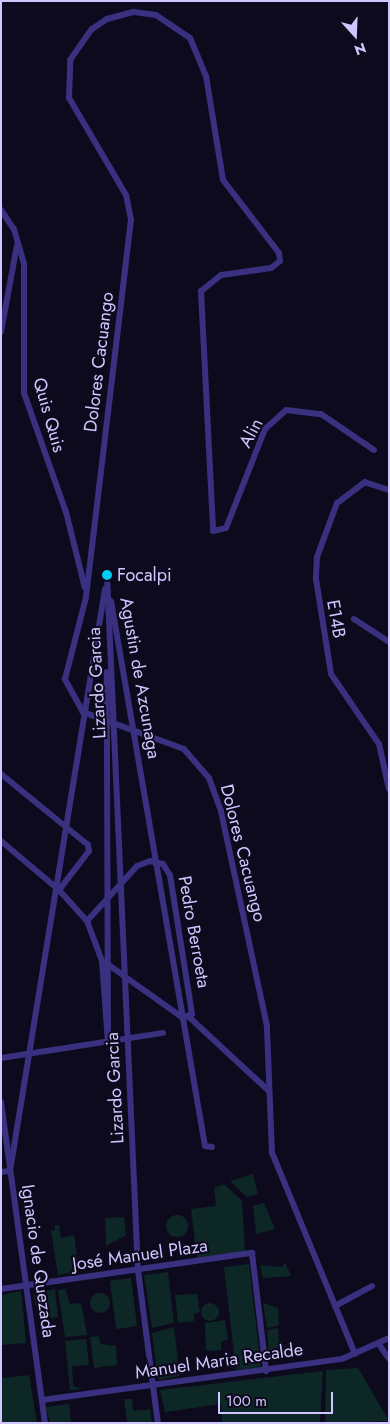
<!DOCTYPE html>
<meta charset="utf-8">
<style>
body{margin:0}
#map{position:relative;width:390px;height:1424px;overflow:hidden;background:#0e0a1d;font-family:Jost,sans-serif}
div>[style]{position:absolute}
.green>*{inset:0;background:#0d2727}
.round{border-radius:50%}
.street>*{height:6px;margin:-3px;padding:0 3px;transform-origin:3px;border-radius:3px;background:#393180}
.dots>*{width:14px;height:14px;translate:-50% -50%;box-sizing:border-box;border:2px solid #0e0a1d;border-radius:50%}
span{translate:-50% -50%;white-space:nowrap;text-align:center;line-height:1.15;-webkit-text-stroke:4px #0e0a1d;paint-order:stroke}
.street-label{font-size:18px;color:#d0c6ff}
.poi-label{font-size:18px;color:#d0c6ff}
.left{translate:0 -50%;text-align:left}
.frame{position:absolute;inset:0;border:2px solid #d0c6ff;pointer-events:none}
.north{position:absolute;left:330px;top:10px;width:50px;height:50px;-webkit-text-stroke:4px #0e0a1d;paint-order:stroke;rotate:160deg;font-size:14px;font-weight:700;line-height:20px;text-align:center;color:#d0c6ff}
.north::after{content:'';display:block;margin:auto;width:18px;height:22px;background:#d0c6ff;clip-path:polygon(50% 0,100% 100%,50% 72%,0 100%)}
.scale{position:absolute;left:218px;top:1392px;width:115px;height:22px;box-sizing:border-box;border:2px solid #d0c6ff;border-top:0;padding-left:6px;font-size:15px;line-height:18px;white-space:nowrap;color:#d0c6ff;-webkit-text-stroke:4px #0e0a1d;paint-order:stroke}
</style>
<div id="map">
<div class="green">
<div style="clip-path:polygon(253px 1174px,258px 1194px,247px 1197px,230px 1181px)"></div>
<div style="clip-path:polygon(224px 1184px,242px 1201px,245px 1251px,197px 1258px,191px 1209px,216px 1206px,214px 1188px)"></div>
<div style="clip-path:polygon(264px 1203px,275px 1229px,256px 1234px,253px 1206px)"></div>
<div class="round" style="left:166px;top:1215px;width:22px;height:22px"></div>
<div style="clip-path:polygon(124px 1217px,126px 1235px,106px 1246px,105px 1218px)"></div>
<div style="clip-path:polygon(55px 1225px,59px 1225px,61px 1238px,74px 1235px,79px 1271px,58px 1275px,51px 1231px,55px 1230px)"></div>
<div style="clip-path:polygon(285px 1262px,291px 1276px,263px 1278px,260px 1265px,282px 1267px)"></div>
<div style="clip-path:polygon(249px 1264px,261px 1367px,236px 1370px,224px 1267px)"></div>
<div style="clip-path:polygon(168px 1272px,174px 1323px,152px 1328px,144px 1275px)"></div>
<div style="clip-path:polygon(131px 1278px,137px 1326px,116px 1329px,110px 1281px)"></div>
<div style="clip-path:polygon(55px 1289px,58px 1317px,51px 1318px,45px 1316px,44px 1303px,35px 1305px,34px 1294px)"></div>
<div style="clip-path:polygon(65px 1289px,70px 1304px,81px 1303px,87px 1335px,65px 1337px,58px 1290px)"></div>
<div style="clip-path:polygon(21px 1291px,26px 1343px,2px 1345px,1px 1295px)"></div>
<div class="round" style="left:90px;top:1293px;width:20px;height:20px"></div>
<div style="clip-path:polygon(197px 1294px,200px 1312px,194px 1314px,194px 1321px,178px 1323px,175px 1295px)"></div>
<div class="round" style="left:201px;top:1303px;width:18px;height:18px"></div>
<div style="clip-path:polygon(263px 1303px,278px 1308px,279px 1325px,267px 1328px)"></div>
<div style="clip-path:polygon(225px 1320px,228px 1340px,221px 1341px,221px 1350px,206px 1351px,205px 1323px)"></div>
<div style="clip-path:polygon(174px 1327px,180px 1376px,158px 1380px,152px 1333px)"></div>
<div style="clip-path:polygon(278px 1328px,280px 1354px,269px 1357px,267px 1330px)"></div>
<div style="clip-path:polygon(98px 1336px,101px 1344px,116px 1346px,117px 1365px,94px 1368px,90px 1337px)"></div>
<div style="clip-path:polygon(86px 1339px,89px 1365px,72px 1366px,73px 1386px,83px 1389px,70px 1390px,65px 1341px)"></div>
<div style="clip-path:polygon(358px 1368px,389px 1421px,325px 1423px,326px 1370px)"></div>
<div style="clip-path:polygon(323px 1371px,320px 1423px,222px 1423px,221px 1404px,165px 1412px,160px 1390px)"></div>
<div style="clip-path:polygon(29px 1375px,37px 1423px,1px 1423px,1px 1378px)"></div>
<div style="clip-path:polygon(124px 1399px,132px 1399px,133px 1411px,150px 1409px,152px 1423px,127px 1423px)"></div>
<div style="clip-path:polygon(69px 1404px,71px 1423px,50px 1423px,46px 1407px)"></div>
</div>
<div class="street">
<div style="left:1px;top:210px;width:23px;rotate:56deg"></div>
<div style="left:14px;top:229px;width:36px;rotate:74deg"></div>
<div style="left:24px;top:264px;width:129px;rotate:90deg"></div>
<div style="left:24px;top:393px;width:126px;rotate:70.6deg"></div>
<div style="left:66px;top:512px;width:78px;rotate:76deg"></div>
<div style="left:1px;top:332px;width:88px;rotate:-79.6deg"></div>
<div style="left:389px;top:490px;width:25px;rotate:-162deg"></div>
<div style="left:365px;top:482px;width:35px;rotate:143deg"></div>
<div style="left:337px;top:503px;width:58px;rotate:110.3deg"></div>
<div style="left:317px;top:557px;width:22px;rotate:93deg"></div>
<div style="left:316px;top:579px;width:96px;rotate:81deg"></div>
<div style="left:331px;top:674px;width:85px;rotate:55.6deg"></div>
<div style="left:379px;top:744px;width:46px;rotate:77.5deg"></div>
<div style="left:107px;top:575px;width:696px;rotate:87.45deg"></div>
<div style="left:138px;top:1270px;width:154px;rotate:82.6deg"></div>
<div style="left:111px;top:601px;width:553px;rotate:80.21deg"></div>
<div style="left:205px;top:1146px;width:7px;rotate:8deg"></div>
<div style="left:354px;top:619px;width:42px;rotate:33.3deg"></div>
<div style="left:1px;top:774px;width:112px;rotate:39.2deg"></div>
<div style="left:88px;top:845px;width:6px;rotate:81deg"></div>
<div style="left:89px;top:851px;width:49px;rotate:127.6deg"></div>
<div style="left:1px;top:841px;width:76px;rotate:40.2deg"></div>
<div style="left:59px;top:890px;width:42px;rotate:47.9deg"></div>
<div style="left:87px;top:921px;width:43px;rotate:69.4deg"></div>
<div style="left:102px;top:961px;width:82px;rotate:85.8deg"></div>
<div style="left:108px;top:1043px;width:371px;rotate:-90.2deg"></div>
<div style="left:87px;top:921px;width:74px;rotate:-47.7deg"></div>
<div style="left:137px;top:866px;width:14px;rotate:-21deg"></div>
<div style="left:150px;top:861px;width:13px;rotate:13deg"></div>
<div style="left:163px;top:864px;width:13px;rotate:58deg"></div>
<div style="left:170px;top:875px;width:141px;rotate:81deg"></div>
<div style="left:192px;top:1014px;width:10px;rotate:156deg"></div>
<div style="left:183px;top:1018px;width:95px;rotate:-144.5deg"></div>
<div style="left:189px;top:1017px;width:109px;rotate:42.8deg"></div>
<div style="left:1px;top:1058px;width:164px;rotate:-8.8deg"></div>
<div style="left:1px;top:1102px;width:324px;rotate:82.2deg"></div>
<div style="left:1px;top:1172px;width:9px;rotate:-6deg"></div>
<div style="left:10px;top:1171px;width:590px;rotate:-80.73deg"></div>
<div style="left:1px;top:1289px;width:254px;rotate:-8.2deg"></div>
<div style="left:252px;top:1253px;width:119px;rotate:83.2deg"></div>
<div style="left:335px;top:1306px;width:42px;rotate:-28.4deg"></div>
<div style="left:378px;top:1343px;width:19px;rotate:55deg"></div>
<div style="left:355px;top:1354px;width:217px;rotate:-112.4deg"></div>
<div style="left:272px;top:1153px;width:127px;rotate:-92.3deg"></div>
<div style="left:267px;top:1026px;width:220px;rotate:-102.1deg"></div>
<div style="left:221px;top:811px;width:35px;rotate:-110deg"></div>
<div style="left:209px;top:778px;width:38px;rotate:-131deg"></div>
<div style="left:184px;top:749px;width:108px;rotate:-159.9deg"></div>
<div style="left:83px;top:712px;width:38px;rotate:-119deg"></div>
<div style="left:65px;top:679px;width:85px;rotate:-75.6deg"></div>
<div style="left:86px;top:597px;width:380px;rotate:-83.2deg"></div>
<div style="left:131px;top:220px;width:25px;rotate:-101deg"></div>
<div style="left:126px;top:195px;width:113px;rotate:-120.4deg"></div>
<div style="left:69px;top:98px;width:38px;rotate:-88deg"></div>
<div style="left:70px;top:60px;width:38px;rotate:-55deg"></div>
<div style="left:92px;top:29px;width:18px;rotate:-34deg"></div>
<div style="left:107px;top:19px;width:28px;rotate:-15deg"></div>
<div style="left:134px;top:12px;width:22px;rotate:8deg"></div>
<div style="left:156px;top:15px;width:41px;rotate:34.1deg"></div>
<div style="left:190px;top:38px;width:41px;rotate:67.2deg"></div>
<div style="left:206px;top:76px;width:105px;rotate:80.7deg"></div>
<div style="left:223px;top:180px;width:92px;rotate:52.5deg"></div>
<div style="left:279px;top:253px;width:8px;rotate:83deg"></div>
<div style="left:280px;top:261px;width:11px;rotate:142deg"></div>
<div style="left:271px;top:268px;width:50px;rotate:172deg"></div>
<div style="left:221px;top:275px;width:26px;rotate:141deg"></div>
<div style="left:201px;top:291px;width:240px;rotate:87.1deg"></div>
<div style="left:213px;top:531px;width:13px;rotate:-13deg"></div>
<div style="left:226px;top:528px;width:106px;rotate:-68.5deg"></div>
<div style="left:265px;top:429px;width:28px;rotate:-42deg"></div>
<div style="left:286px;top:410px;width:35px;rotate:7deg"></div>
<div style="left:321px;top:414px;width:64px;rotate:34.2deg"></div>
<div style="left:42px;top:1400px;width:303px;rotate:-7.8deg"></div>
<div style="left:342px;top:1359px;width:51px;rotate:-24.1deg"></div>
</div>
<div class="dots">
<div style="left:107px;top:575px;background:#00cbf1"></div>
</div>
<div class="street-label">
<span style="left:99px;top:362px;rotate:-83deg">Dolores Cacuango</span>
<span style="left:49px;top:415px;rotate:74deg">Quis Quis</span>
<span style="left:251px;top:433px;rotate:-62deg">Alin</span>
<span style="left:336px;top:619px;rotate:80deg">E14B</span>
<span style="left:140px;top:678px;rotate:80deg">Agustin de Azcunaga</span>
<span style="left:97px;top:683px;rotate:-93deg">Lizardo Garcia</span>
<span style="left:243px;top:853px;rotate:76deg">Dolores Cacuango</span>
<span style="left:194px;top:932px;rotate:80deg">Pedro Berroeta</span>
<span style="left:115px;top:1088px;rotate:-93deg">Lizardo Garcia</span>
<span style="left:140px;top:1255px;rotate:-8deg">José Manuel Plaza</span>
<span style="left:38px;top:1261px;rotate:82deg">Ignacio de Quezada</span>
<span style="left:219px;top:1361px;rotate:-8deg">Manuel Maria Recalde</span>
</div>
<div class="poi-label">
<span class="left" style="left:117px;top:575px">Focalpi</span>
</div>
<div class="frame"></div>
<div class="north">N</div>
<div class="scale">100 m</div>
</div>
